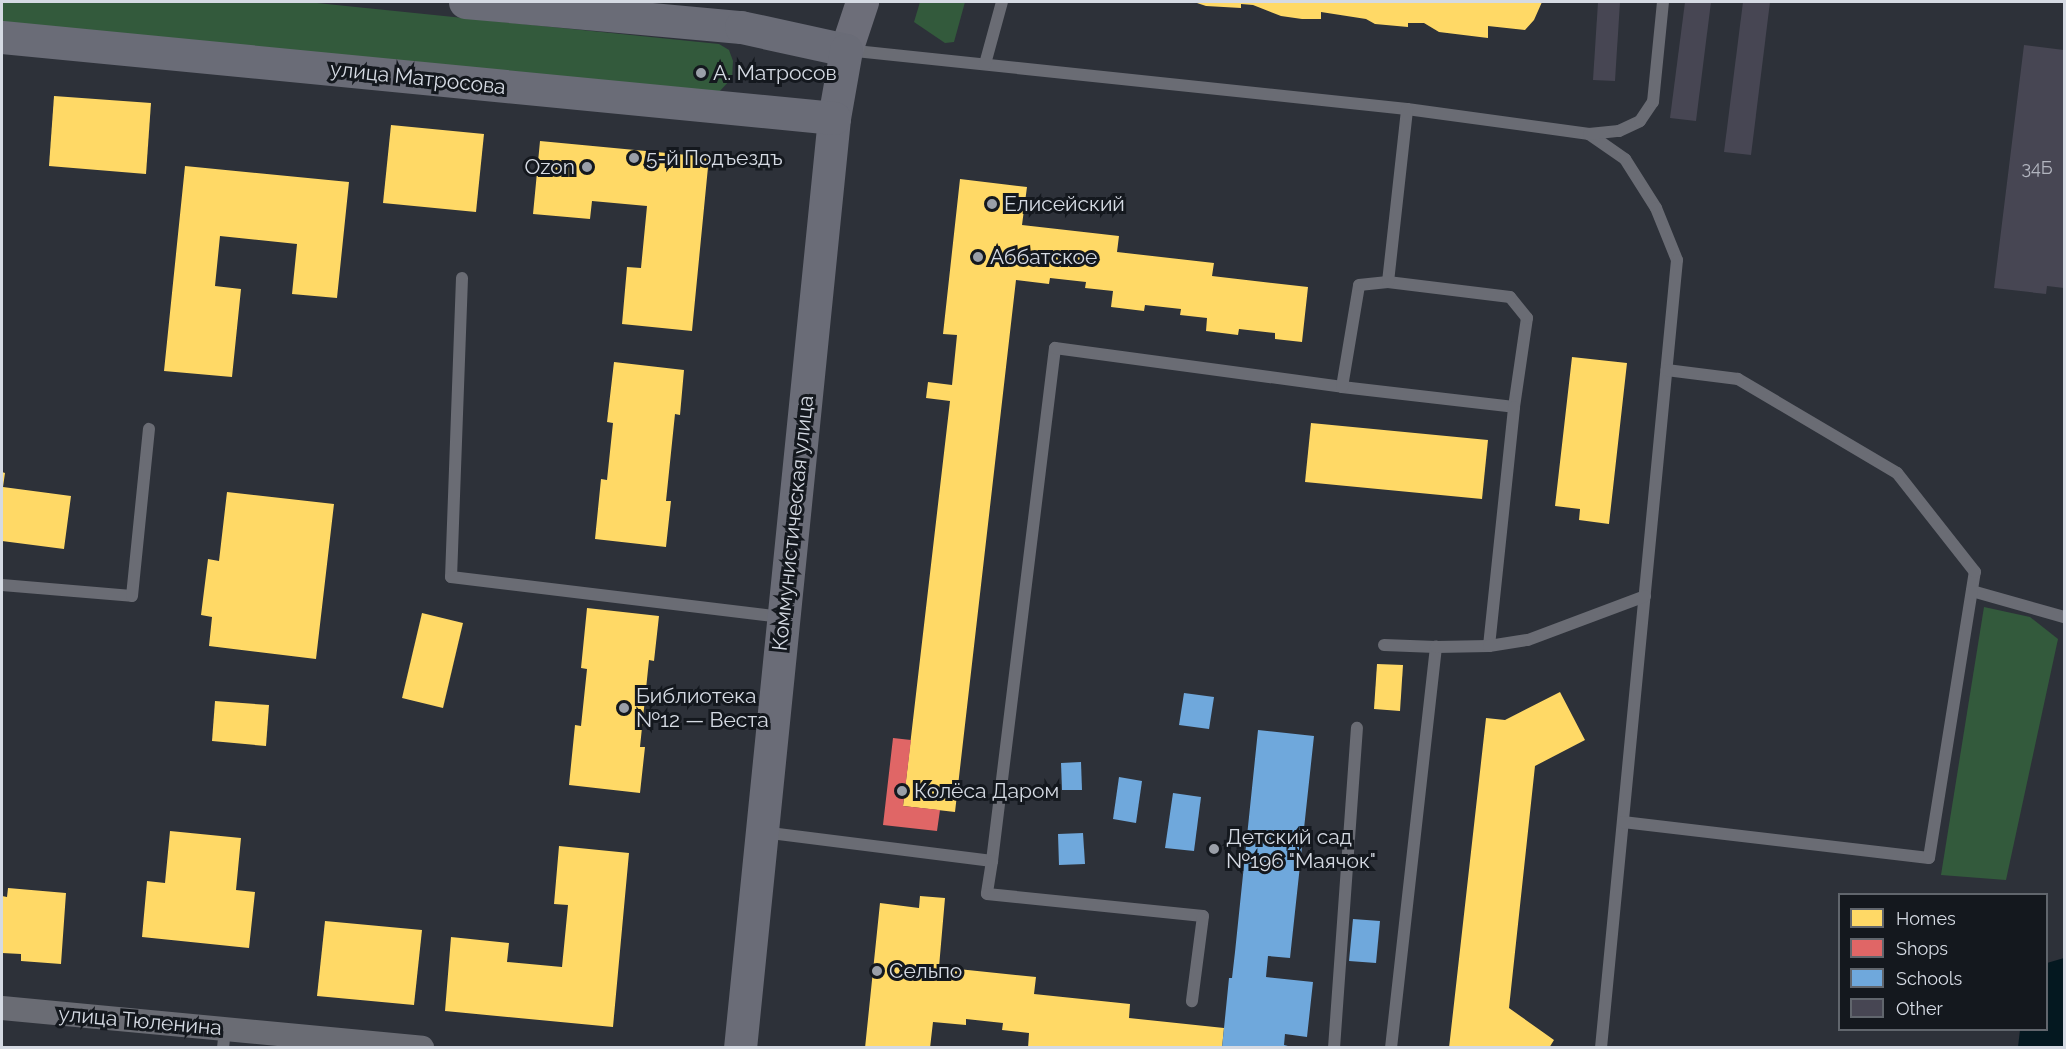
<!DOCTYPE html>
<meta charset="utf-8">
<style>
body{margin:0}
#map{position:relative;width:2066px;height:1049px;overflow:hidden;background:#2d3139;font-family:Raleway,sans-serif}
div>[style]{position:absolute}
.green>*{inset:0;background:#335a3c}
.water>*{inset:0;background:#041820}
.homes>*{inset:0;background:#ffd966}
.shops>*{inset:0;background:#e06666}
.schools>*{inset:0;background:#6fa8dc}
.building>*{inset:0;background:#474653}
.service>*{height:12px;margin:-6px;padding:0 6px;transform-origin:6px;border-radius:6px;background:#6a6c74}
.minor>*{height:24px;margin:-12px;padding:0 12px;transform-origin:12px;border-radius:12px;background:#6a6c74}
.secondary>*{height:33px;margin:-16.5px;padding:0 16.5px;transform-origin:16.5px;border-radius:16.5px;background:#6d6e79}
.primary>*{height:33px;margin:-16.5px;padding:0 16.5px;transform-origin:16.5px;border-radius:16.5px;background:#6a6c77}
.dots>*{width:16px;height:16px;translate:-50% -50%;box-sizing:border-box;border:3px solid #14181e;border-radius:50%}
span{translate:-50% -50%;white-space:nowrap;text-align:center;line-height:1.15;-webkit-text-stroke:6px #14181e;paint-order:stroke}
.number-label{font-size:18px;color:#b2b5bf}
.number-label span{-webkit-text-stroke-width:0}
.poi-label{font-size:21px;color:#d5dae3}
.left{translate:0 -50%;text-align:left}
.right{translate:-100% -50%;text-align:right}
.street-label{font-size:21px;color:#d5dae3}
.frame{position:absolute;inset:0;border:3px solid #d5dae3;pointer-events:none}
.legend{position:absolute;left:1838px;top:893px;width:210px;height:138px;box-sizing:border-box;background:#14181e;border:2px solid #61666d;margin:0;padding:8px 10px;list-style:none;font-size:18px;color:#d5dae3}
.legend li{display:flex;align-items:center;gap:12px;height:30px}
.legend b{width:30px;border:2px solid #61666d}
</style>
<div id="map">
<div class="green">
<div style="clip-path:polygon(2px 2px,307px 2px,719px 44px,729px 50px,733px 61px,732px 78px,718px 93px,2px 22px)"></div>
<div style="clip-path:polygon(920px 2px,965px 2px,954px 42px,945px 43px,914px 22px)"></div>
<div style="clip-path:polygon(1984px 607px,2030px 617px,2058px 639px,2006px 880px,1941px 875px)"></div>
</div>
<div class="water">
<div style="clip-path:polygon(2064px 958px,2064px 1047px,2018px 1047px,2020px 1030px,2046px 1030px,2047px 963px)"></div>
</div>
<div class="homes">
<div style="clip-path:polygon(1194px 2px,1542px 2px,1534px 20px,1525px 30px,1488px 26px,1488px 38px,1439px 32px,1424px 23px,1408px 23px,1408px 27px,1375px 24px,1366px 19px,1321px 12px,1321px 19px,1302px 19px,1281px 16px,1253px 5px,1241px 4px,1241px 8px,1206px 6px)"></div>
<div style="clip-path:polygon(54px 96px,151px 103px,146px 174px,49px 166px)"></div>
<div style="clip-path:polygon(391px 125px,484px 134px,476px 212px,383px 203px)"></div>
<div style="clip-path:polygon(540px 141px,709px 157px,692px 331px,622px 324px,627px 267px,641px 268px,647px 206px,592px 201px,590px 219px,533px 214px)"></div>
<div style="clip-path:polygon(185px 166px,349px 182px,337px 298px,292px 294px,297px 244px,220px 236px,215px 286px,241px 289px,232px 377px,164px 371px)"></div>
<div style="clip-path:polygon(960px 179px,1027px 187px,1022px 225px,1119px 236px,1117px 252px,1214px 263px,1212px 276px,1308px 287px,1302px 342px,1275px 339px,1275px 333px,1239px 329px,1238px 335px,1206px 331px,1207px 318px,1180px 315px,1181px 309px,1145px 305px,1144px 311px,1111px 307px,1113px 291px,1085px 288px,1086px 282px,1050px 278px,1049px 284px,1016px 280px,955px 812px,903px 806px,950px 401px,926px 398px,928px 382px,952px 385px,957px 335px,943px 334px)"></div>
<div style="clip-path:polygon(1572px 357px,1627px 363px,1609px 524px,1579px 520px,1580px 509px,1555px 506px)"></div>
<div style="clip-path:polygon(614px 362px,684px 370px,680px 415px,675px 414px,666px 501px,671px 501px,666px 547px,595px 539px,601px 479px,607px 480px,613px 423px,607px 422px)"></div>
<div style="clip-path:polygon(1311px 423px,1488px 440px,1482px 499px,1305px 482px)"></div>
<div style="clip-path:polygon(2px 472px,5px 473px,3px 487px,71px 496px,64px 549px,2px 541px)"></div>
<div style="clip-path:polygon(227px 492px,334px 504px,316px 659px,209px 646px,212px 617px,201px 615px,208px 559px,219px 561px)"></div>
<div style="clip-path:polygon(587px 608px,659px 616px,654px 661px,649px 660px,640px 747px,645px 747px,640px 793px,569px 785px,575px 725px,581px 726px,587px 669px,581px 668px)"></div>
<div style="clip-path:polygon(422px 613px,463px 623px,443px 708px,402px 698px)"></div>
<div style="clip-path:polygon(1377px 664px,1403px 665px,1400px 711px,1374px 709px)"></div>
<div style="clip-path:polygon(1560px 692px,1585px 740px,1535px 766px,1509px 1008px,1554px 1040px,1549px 1048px,1449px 1048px,1486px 718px,1505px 720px)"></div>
<div style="clip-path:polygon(215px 701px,269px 705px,266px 746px,212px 741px)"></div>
<div style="clip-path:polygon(170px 831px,241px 838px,236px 890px,255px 892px,249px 948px,142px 937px,147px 881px,165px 883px)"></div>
<div style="clip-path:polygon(559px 846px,629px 853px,613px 1027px,445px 1011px,451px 937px,509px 943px,507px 962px,562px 967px,568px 905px,554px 904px)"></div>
<div style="clip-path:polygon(8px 888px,66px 893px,61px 964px,21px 961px,21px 954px,2px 953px,2px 896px,7px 897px)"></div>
<div style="clip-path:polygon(920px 896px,945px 898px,939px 967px,1036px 977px,1034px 994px,1130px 1004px,1129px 1018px,1224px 1028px,1222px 1048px,1028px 1048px,1029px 1033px,1002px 1030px,1003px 1023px,966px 1019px,966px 1025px,933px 1022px,930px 1048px,865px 1048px,880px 903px,919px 908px)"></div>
<div style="clip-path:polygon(325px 921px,422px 930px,414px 1005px,317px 996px)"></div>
</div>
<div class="shops">
<div style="clip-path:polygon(893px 738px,911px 740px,903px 806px,940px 810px,937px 831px,883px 825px)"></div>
</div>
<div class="schools">
<div style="clip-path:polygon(1184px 693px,1214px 697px,1209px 729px,1179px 725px)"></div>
<div style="clip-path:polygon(1258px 730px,1314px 736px,1290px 958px,1268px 956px,1266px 977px,1313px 982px,1307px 1037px,1285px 1034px,1284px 1045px,1296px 1048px,1222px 1048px,1229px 978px,1232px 978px,1235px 952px)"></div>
<div style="clip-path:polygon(1081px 762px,1082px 790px,1062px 790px,1061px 763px)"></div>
<div style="clip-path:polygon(1119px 777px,1142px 781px,1136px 823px,1113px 819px)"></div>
<div style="clip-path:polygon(1173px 793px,1201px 797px,1194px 851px,1165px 848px)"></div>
<div style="clip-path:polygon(1083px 833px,1085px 864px,1059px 865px,1058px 834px)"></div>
<div style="clip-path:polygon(1353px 919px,1380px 921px,1376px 963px,1349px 961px)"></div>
</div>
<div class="building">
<div style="clip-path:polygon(1598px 2px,1620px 2px,1615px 81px,1593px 80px)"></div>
<div style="clip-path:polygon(1685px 2px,1711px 2px,1696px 121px,1670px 118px)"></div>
<div style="clip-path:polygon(1743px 2px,1770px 2px,1751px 155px,1724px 152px)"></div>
<div style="clip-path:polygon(2024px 45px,2064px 50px,2064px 288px,2047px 286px,2046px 294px,1994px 288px)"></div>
</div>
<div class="service">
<div style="left:846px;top:50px;width:564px;rotate:6deg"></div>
<div style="left:1407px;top:109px;width:184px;rotate:7.8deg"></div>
<div style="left:1589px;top:134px;width:44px;rotate:34.8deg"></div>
<div style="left:1625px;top:159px;width:58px;rotate:57.7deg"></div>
<div style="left:1656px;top:208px;width:56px;rotate:68deg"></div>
<div style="left:1677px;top:260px;width:792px;rotate:95.51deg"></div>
<div style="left:985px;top:64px;width:64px;rotate:-74.7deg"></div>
<div style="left:1589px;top:134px;width:30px;rotate:-6deg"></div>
<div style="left:1619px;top:131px;width:23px;rotate:-25deg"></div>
<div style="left:1640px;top:121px;width:23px;rotate:-56deg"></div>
<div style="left:1653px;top:102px;width:100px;rotate:-84.3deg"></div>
<div style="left:462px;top:278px;width:299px;rotate:92.1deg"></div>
<div style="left:451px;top:577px;width:334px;rotate:6.9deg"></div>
<div style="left:1342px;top:387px;width:173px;rotate:6.6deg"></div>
<div style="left:1514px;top:407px;width:90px;rotate:-81.7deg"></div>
<div style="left:1527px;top:318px;width:27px;rotate:-129deg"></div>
<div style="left:1510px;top:297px;width:123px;rotate:-173deg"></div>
<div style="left:2px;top:585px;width:130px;rotate:4.8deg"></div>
<div style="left:132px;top:596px;width:168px;rotate:-84.2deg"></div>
<div style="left:1972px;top:591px;width:96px;rotate:15.8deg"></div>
<div style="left:1384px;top:645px;width:52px;rotate:2.2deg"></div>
<div style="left:1489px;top:646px;width:240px;rotate:-84deg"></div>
<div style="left:1623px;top:822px;width:308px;rotate:6.7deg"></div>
<div style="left:1929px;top:858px;width:290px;rotate:-80.9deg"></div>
<div style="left:1975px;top:572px;width:126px;rotate:-128.2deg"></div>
<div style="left:1897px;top:473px;width:185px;rotate:-149.4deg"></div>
<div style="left:1738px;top:379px;width:72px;rotate:-172.8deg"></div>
<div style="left:762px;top:832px;width:232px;rotate:7.2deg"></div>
<div style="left:992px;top:861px;width:517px;rotate:-83deg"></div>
<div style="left:1055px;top:348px;width:290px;rotate:7.7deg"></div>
<div style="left:1342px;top:387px;width:103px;rotate:-80.5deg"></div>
<div style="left:1359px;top:285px;width:29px;rotate:-6deg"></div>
<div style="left:1388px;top:282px;width:174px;rotate:-83.7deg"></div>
<div style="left:992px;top:861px;width:33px;rotate:99deg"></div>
<div style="left:987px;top:894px;width:217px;rotate:5.8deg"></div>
<div style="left:1203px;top:916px;width:86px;rotate:97.4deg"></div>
<div style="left:223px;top:1048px;width:19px;rotate:-84deg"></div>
<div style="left:1334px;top:1048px;width:321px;rotate:-85.9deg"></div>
<div style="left:1391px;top:1048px;width:404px;rotate:-83.6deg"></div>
<div style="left:1436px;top:647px;width:53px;rotate:-1.1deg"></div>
<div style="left:1489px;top:646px;width:39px;rotate:-9deg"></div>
<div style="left:1528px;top:640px;width:125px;rotate:-20.6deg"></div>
</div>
<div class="minor">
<div style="left:2px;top:1008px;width:422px;rotate:5.4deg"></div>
</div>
<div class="secondary">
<div style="left:846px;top:50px;width:51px;rotate:-71.6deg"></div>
</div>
<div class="primary">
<div style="left:465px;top:2px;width:277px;rotate:5.2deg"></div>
<div style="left:741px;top:27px;width:107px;rotate:12.4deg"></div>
<div style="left:846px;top:50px;width:69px;rotate:100deg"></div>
<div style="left:834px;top:118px;width:935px;rotate:95.77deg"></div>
<div style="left:2px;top:37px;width:836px;rotate:5.56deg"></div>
</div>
<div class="dots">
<div style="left:701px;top:73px;background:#9a9fa8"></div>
<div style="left:634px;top:158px;background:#9a9fa8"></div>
<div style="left:587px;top:167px;background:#9a9fa8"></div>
<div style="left:992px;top:204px;background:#9a9fa8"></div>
<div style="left:978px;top:257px;background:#9a9fa8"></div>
<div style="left:624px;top:708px;background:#9a9fa8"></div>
<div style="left:902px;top:791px;background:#9a9fa8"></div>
<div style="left:1214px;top:849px;background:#9a9fa8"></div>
<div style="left:877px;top:971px;background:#9a9fa8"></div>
</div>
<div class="number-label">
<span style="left:2037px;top:168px">34Б</span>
</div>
<div class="poi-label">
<span class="left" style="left:713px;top:73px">А. Матросов</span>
<span class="left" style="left:646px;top:158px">5-й Подъездъ</span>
<span class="right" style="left:575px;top:167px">Ozon</span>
<span class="left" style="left:1004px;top:204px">Елисейский</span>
<span class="left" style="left:990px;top:257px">Аббатское</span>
<span class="left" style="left:636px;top:708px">Библиотека<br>№12 — Веста</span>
<span class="left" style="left:914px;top:791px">Колёса Даром</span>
<span class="left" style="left:1226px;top:849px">Детский сад<br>№196 "Маячок"</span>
<span class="left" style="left:889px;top:971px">Сельпо</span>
</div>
<div class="street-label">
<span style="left:418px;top:78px;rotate:6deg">улица Матросова</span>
<span style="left:793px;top:523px;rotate:-84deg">Коммунистическая улица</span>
<span style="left:140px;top:1021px;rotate:5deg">улица Тюленина</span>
</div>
<div class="frame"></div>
<ul class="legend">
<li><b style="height:16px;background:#ffd966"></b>Homes</li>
<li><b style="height:16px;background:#e06666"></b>Shops</li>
<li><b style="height:16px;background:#6fa8dc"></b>Schools</li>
<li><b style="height:16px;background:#474653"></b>Other</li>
</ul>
</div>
